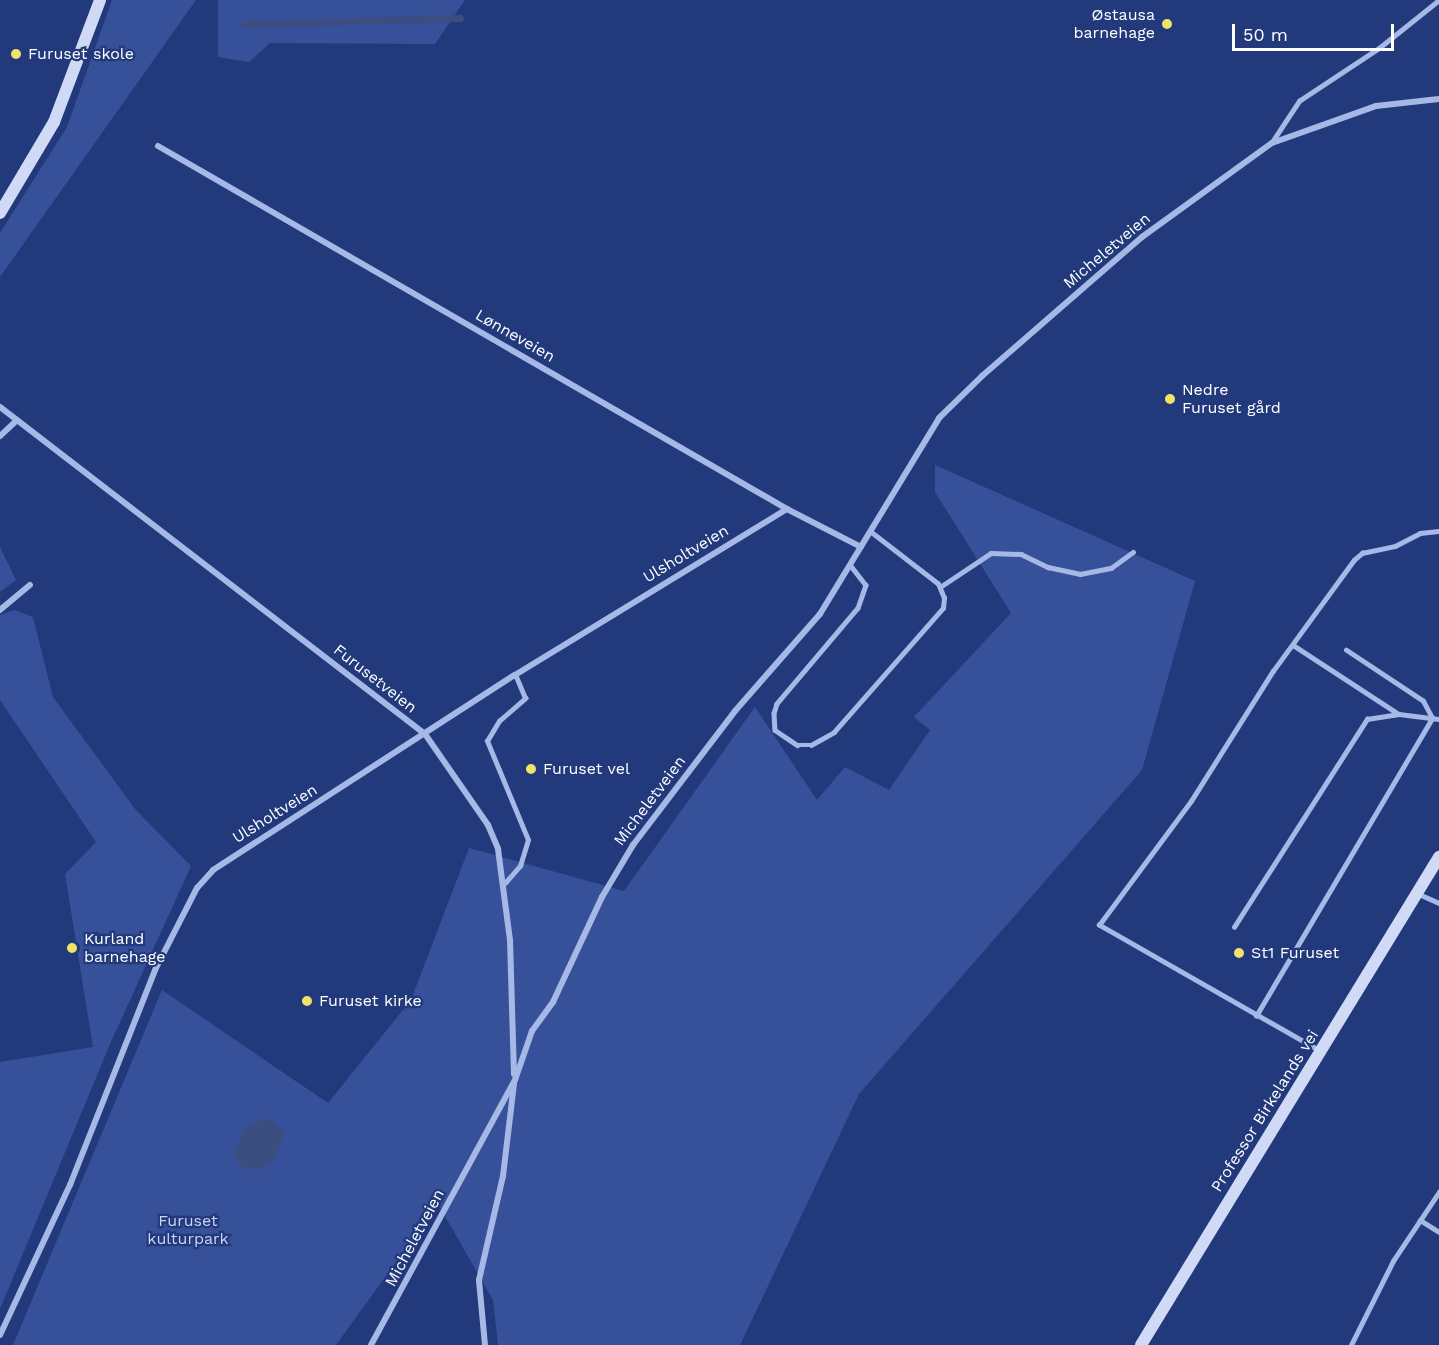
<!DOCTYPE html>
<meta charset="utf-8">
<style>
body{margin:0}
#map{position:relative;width:1439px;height:1345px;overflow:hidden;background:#223a7c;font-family:"Work Sans",sans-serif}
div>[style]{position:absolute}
.green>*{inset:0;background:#36519a}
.water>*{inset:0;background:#3c4e7f}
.stream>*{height:7px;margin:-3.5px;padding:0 3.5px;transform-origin:3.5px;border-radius:3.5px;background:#3c4e7f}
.lane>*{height:4.5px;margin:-2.25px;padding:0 2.25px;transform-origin:2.25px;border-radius:2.25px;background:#a6b8e6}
.street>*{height:6px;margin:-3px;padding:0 3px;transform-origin:3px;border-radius:3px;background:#a6b8e6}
.secondary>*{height:12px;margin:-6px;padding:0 6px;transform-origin:6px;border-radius:6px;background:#d0d9f5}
.dots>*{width:16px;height:16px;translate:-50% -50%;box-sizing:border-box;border:3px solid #223a7c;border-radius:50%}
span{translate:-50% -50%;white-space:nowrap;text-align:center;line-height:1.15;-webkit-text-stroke:4.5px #223a7c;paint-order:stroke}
.poi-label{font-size:16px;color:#fff}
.right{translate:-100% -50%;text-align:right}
.left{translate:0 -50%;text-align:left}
.street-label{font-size:16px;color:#fff}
.park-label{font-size:16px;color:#c9d5f5}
.scale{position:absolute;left:1232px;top:24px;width:162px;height:27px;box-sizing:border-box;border:3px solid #fff;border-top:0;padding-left:8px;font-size:18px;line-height:21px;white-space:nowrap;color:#fff;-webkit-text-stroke:4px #223a7c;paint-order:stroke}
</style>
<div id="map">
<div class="green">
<div style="clip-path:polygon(112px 0,196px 0,0 277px,0 233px,67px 127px)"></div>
<div style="clip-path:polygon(218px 0,465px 0,435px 44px,270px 43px,249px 62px,218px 57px)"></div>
<div style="clip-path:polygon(935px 465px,1195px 581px,1142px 770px,859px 1094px,740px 1345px,498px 1345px,493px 1300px,438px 1204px,336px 1345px,13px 1345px,162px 990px,328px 1103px,411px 1000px,469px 848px,624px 891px,755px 707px,817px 800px,845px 767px,889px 790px,930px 730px,914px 717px,1011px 613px,935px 492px)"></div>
<div style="clip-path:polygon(0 547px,16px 580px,0 592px)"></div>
<div style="clip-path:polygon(14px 610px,33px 617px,53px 697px,135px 809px,191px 866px,110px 1044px,0 1309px,0 1062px,93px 1047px,65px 874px,96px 842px,0 700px,0 615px)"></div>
</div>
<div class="water">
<div style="clip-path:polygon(269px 1118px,284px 1133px,274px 1161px,260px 1170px,244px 1167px,234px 1157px,245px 1127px)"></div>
</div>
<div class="stream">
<div style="left:246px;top:24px;width:214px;rotate:-1.6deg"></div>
</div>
<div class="lane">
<div style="left:1272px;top:142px;width:49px;rotate:-56.6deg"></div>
<div style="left:1299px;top:101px;width:96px;rotate:-33.5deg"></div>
<div style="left:1379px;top:48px;width:77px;rotate:-38.7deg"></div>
<div style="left:851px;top:566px;width:24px;rotate:52deg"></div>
<div style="left:866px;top:585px;width:24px;rotate:109deg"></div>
<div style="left:858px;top:608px;width:126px;rotate:130.2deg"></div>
<div style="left:777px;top:704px;width:9px;rotate:108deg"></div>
<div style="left:774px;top:713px;width:17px;rotate:87deg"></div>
<div style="left:775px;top:730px;width:27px;rotate:34deg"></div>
<div style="left:797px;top:745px;width:14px"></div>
<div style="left:811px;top:745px;width:26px;rotate:-29deg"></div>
<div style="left:834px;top:732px;width:165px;rotate:-48.7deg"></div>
<div style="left:943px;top:608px;width:10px;rotate:-84deg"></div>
<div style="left:944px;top:598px;width:15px;rotate:-113deg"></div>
<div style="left:938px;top:584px;width:83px;rotate:-142.3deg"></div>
<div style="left:940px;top:587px;width:61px;rotate:-33.7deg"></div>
<div style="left:991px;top:553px;width:30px;rotate:2deg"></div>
<div style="left:1021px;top:554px;width:30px;rotate:26deg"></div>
<div style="left:1048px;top:567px;width:33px;rotate:12deg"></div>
<div style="left:1080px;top:574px;width:32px;rotate:-11deg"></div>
<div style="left:1111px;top:568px;width:27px;rotate:-36deg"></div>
<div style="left:1293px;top:645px;width:126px;rotate:33.1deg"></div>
<div style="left:505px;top:883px;width:23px;rotate:-49deg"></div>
<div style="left:520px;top:866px;width:27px;rotate:-73deg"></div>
<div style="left:528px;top:840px;width:107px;rotate:-112.5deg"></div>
<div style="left:487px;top:741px;width:23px;rotate:-59deg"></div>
<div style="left:499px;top:721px;width:35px;rotate:-41deg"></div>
<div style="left:525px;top:698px;width:25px;rotate:-113deg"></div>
<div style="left:1419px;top:894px;width:22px;rotate:24deg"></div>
<div style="left:1234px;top:927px;width:247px;rotate:-57.4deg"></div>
<div style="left:1367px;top:719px;width:32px;rotate:-9deg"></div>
<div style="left:1399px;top:714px;width:40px;rotate:7.1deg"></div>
<div style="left:1256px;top:1016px;width:346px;rotate:-59.4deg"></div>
<div style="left:1432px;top:718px;width:19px;rotate:-118deg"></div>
<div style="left:1423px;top:701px;width:92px;rotate:-146.5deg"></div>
<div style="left:1318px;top:1050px;width:252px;rotate:-150.3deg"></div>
<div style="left:1099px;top:925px;width:154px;rotate:-53.4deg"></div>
<div style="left:1191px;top:801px;width:154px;rotate:-57.8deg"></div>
<div style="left:1273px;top:671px;width:137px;rotate:-53.9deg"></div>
<div style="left:1354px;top:560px;width:11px;rotate:-41deg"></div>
<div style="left:1362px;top:553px;width:34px;rotate:-12deg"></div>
<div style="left:1395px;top:546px;width:28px;rotate:-27deg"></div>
<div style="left:1420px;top:533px;width:19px;rotate:-6deg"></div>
<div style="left:1420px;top:1220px;width:22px;rotate:32deg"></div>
<div style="left:1351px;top:1345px;width:94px;rotate:-63.4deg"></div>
<div style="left:1393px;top:1261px;width:83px;rotate:-56.3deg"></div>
</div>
<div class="street">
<div style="left:158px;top:146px;width:726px;rotate:29.99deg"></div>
<div style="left:787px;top:509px;width:83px;rotate:27.2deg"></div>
<div style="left:0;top:407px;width:536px;rotate:37.58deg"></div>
<div style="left:425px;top:734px;width:111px;rotate:55.3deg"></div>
<div style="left:488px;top:825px;width:26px;rotate:67deg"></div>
<div style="left:498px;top:849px;width:92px;rotate:82.5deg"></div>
<div style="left:510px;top:940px;width:134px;rotate:88.3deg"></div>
<div style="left:0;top:436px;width:23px;rotate:-43deg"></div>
<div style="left:0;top:610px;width:39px;rotate:-40deg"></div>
<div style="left:0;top:1335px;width:166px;rotate:-65deg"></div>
<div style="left:70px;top:1185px;width:233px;rotate:-68.4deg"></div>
<div style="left:156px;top:968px;width:90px;rotate:-62.9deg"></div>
<div style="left:197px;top:888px;width:24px;rotate:-48deg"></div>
<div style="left:213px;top:870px;width:359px;rotate:-32.9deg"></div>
<div style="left:515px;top:675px;width:319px;rotate:-31.4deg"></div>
<div style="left:371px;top:1345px;width:302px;rotate:-61.5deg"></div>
<div style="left:515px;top:1080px;width:52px;rotate:-70.9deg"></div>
<div style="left:532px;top:1031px;width:36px;rotate:-54deg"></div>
<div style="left:553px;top:1002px;width:116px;rotate:-65deg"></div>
<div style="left:602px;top:897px;width:61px;rotate:-59.2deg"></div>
<div style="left:633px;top:845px;width:168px;rotate:-52.7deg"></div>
<div style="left:735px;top:711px;width:129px;rotate:-48.8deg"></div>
<div style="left:820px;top:614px;width:229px;rotate:-58.7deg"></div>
<div style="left:939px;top:418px;width:60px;rotate:-44.3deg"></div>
<div style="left:982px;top:376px;width:212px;rotate:-41deg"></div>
<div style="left:1142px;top:237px;width:160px;rotate:-35.9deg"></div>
<div style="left:1272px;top:143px;width:110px;rotate:-19.6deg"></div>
<div style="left:1376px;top:106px;width:63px;rotate:-6.3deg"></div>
<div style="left:485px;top:1345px;width:65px;rotate:-95.3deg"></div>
<div style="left:479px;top:1280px;width:107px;rotate:-77deg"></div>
<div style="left:503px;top:1176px;width:93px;rotate:-83.2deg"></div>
</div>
<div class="secondary">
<div style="left:0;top:213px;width:106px;rotate:-59.3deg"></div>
<div style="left:54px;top:122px;width:130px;rotate:-69.3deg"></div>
<div style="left:1141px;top:1345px;width:572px;rotate:-58.59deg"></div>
</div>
<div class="dots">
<div style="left:1167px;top:24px;background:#f1e269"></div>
<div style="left:16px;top:54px;background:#f1e269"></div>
<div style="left:1170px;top:399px;background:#f1e269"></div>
<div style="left:531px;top:769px;background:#f1e269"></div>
<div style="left:72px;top:948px;background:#f1e269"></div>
<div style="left:1239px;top:953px;background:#f1e269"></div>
<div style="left:307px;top:1001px;background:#f1e269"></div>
</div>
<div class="poi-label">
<span class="right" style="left:1155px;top:24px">Østausa<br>barnehage</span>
<span class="left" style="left:28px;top:54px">Furuset skole</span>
<span class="left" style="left:1182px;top:399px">Nedre<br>Furuset gård</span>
<span class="left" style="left:543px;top:769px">Furuset vel</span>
<span class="left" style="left:84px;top:948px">Kurland<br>barnehage</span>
<span class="left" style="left:1251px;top:953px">St1 Furuset</span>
<span class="left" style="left:319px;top:1001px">Furuset kirke</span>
</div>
<div class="street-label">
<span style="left:1107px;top:251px;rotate:-40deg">Micheletveien</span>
<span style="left:515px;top:336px;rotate:30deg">Lønneveien</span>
<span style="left:686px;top:554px;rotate:-31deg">Ulsholtveien</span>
<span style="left:375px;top:679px;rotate:38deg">Furusetveien</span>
<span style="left:650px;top:801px;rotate:-53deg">Micheletveien</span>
<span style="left:275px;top:814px;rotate:-32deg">Ulsholtveien</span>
<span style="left:1265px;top:1111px;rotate:-58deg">Professor Birkelands vei</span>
<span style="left:415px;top:1238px;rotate:-62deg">Micheletveien</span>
</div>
<div class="park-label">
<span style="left:188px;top:1230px">Furuset<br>kulturpark</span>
</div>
<div class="scale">50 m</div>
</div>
